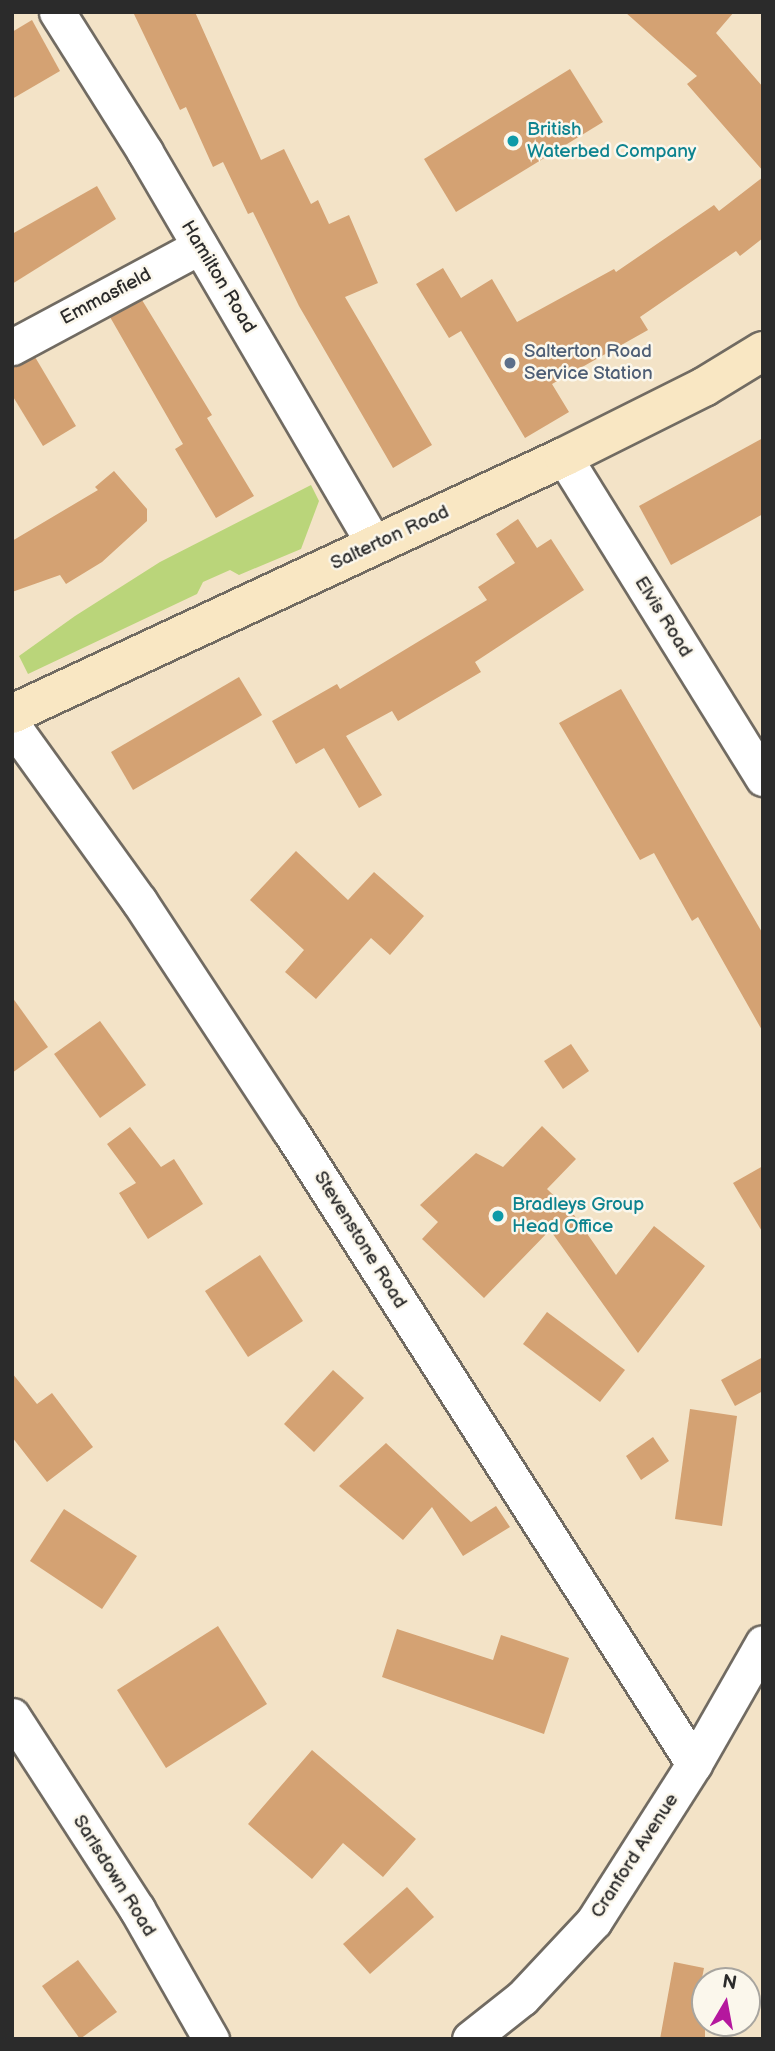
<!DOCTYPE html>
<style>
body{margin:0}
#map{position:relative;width:775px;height:2051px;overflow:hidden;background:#f3e3c7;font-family:"Balsamiq Sans",sans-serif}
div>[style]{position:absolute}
.green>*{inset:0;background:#bad57a}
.building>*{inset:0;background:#d4a273}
.roads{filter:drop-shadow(2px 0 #716b62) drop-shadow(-2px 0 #716b62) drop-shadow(0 2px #716b62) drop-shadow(0 -2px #716b62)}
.street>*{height:35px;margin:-17.5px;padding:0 17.5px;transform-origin:17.5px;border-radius:17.5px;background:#fff}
.secondary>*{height:38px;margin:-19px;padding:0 19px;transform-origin:19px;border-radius:19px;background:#f9e7c3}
.dots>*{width:19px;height:19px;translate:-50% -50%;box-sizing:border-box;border:4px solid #fbf7ec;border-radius:50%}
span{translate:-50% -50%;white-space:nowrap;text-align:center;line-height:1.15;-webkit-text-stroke:5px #fbf7ec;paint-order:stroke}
.culture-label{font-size:19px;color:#0d838f}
.left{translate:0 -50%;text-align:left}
.street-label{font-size:19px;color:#2b2b2b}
.service-label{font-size:19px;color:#4e5e75}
.frame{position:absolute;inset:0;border:14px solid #2b2b2b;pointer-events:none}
.north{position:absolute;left:691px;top:1967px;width:70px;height:70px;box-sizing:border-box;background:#fbf7ec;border:2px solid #a8a59f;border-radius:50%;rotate:10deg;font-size:19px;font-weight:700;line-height:28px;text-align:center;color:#2b2b2b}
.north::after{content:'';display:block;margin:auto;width:24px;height:32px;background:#b5179e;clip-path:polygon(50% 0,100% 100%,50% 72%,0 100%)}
</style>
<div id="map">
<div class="green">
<div style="clip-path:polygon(311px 485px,319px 501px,301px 549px,239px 575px,230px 570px,203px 582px,197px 594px,28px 674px,19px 656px,75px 616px,160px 562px)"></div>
</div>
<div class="building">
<div style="clip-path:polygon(133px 12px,195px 12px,261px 160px,284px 149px,311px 204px,318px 200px,329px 224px,349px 215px,378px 283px,345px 297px,432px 445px,393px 468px,299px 306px,253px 212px,248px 214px,223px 162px,213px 167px,186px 107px,180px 110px)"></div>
<div style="clip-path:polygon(625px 12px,734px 12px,716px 33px,763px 87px,763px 171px,687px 84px,697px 76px)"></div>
<div style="clip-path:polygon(32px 20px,60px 71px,12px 99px,12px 32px)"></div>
<div style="clip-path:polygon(570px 69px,603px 122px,456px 212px,424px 159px)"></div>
<div style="clip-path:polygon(763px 177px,763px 238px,740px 256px,736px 251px,640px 317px,648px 330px,552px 384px,569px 412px,525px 438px,461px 331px,449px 338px,416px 284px,443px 268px,461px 298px,492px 279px,517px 322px,614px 269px,616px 272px,714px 205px,719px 211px)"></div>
<div style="clip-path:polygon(97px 186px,116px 219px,12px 284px,12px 234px)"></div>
<div style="clip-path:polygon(142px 300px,212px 415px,207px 418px,254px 496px,216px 518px,175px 449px,183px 444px,110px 317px)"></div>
<div style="clip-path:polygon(35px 357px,76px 426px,43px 446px,12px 395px,12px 368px)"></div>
<div style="clip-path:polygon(763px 438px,763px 514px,671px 565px,639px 506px)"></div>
<div style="clip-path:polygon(114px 471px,147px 509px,147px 521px,102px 562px,66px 584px,60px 575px,12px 592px,12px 541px,98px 490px,95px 487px)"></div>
<div style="clip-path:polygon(518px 519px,537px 548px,551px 539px,584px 590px,475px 662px,481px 672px,398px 721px,392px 711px,346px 736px,382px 795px,359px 808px,324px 748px,296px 764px,272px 721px,337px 684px,340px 689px,487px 600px,478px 587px,515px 563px,496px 534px)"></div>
<div style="clip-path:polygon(239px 677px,262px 715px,133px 790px,111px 752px)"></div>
<div style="clip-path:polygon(621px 689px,763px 934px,763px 1032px,698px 917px,692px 921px,654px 853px,640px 860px,559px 723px)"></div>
<div style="clip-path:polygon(296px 851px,348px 900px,374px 872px,424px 916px,390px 955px,371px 938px,316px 999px,285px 972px,304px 950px,250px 900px)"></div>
<div style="clip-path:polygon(12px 997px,48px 1047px,12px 1073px)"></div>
<div style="clip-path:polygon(100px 1021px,146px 1085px,100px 1118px,54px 1054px)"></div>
<div style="clip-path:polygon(571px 1044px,589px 1071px,563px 1089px,544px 1061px)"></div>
<div style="clip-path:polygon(542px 1126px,576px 1159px,547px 1189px,574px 1215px,616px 1275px,654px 1226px,705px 1266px,638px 1353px,550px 1230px,484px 1298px,422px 1239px,438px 1222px,420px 1205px,476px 1153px,503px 1167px)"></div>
<div style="clip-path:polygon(130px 1127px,161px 1167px,174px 1159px,203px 1204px,148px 1239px,119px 1193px,136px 1183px,107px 1144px)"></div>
<div style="clip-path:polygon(763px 1166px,763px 1233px,733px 1183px)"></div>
<div style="clip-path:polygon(260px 1255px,303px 1321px,248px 1357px,205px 1291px)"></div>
<div style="clip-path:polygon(547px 1312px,625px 1370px,600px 1402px,523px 1344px)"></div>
<div style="clip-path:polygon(763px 1357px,763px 1391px,735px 1406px,721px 1380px)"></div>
<div style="clip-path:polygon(333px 1370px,364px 1398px,314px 1452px,284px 1424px)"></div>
<div style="clip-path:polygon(12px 1373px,37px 1404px,52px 1393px,93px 1447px,47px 1482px,12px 1437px)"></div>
<div style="clip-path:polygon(690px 1409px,737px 1416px,722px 1526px,675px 1519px)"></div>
<div style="clip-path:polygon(653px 1437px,669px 1461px,641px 1480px,626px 1456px)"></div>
<div style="clip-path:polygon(386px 1443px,471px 1522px,496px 1506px,510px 1527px,463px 1556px,432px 1507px,403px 1540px,339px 1486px)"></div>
<div style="clip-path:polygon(64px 1509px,137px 1556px,102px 1609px,30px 1561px)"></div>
<div style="clip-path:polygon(218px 1626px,267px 1704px,166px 1768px,117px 1690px)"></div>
<div style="clip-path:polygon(397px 1629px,493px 1660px,501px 1635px,569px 1658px,544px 1734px,382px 1677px)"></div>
<div style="clip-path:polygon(312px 1750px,416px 1839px,383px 1877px,343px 1843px,312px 1879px,248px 1824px)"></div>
<div style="clip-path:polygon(407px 1887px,434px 1917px,370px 1974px,343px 1944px)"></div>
<div style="clip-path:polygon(78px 1960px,117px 2012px,80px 2039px,42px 1986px)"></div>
<div style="clip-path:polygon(674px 1962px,704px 1968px,696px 2009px,705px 2011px,705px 2039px,660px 2039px)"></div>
</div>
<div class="roads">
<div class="street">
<div style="left:57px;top:12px;width:165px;rotate:57.8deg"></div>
<div style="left:145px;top:152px;width:455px;rotate:59.7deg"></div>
<div style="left:12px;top:347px;width:213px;rotate:-28.2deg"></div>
<div style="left:564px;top:457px;width:378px;rotate:58.2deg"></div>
<div style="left:12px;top:725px;width:217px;rotate:54.2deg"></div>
<div style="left:139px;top:901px;width:273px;rotate:56.7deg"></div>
<div style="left:289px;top:1129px;width:753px;rotate:57.47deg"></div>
<div style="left:12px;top:1716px;width:230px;rotate:57.1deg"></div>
<div style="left:137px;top:1909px;width:150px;rotate:60.4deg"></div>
<div style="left:470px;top:2039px;width:66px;rotate:-38.3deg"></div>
<div style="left:522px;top:1998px;width:105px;rotate:-46.9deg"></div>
<div style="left:594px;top:1921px;width:186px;rotate:-57.5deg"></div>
<div style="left:694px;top:1764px;width:139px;rotate:-60.3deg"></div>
</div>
<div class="secondary">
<div style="left:12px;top:714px;width:609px;rotate:-24.97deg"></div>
<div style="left:564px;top:457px;width:157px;rotate:-26.6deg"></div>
<div style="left:704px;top:387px;width:69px;rotate:-31.4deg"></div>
</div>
</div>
<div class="dots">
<div style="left:513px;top:141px;background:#0f9aa8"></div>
<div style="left:510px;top:363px;background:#5c6f8a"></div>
<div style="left:498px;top:1216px;background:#0f9aa8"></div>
</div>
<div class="culture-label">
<span class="left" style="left:527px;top:141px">British<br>Waterbed Company</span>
<span class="left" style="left:512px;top:1216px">Bradleys Group<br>Head Office</span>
</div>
<div class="street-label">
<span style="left:218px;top:277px;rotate:59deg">Hamilton Road</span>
<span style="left:106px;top:297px;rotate:-28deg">Emmasfield</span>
<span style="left:390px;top:538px;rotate:-25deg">Salterton Road</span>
<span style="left:663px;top:617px;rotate:58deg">Elvis Road</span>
<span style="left:360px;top:1240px;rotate:58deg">Stevenstone Road</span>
<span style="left:635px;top:1856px;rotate:-57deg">Cranford Avenue</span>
<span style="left:114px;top:1876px;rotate:58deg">Sarlsdown Road</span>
</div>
<div class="service-label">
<span class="left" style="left:524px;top:363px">Salterton Road<br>Service Station</span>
</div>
<div class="frame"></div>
<div class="north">N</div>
</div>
